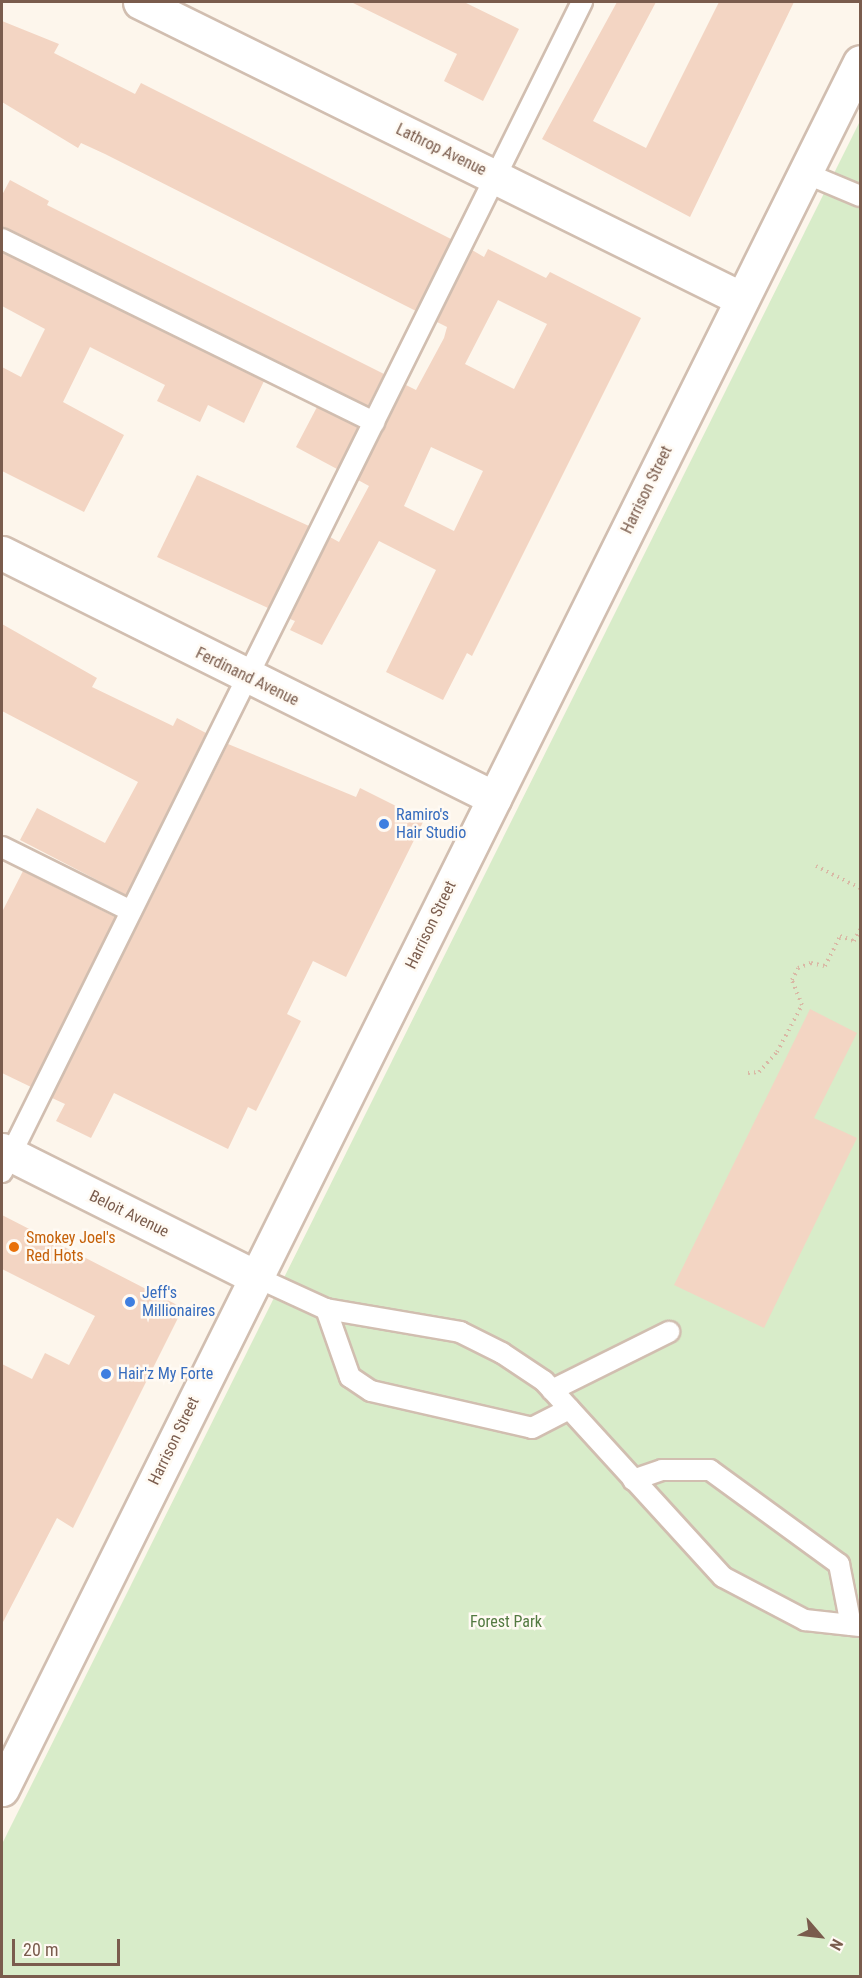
<!DOCTYPE html>
<style>
body{margin:0}
#map{position:relative;width:862px;height:1978px;overflow:hidden;background:#fdf6ec;font-family:"Roboto Condensed",sans-serif}
div>[style]{position:absolute}
.green>*{inset:0;background:#d8ecc9}
.building>*{inset:0;background:#f3d5c3}
.path>*{height:4px;margin-top:-2px;transform-origin:0;background:repeating-linear-gradient(90deg,#d9b8a5 0 1.5px,transparent 0 6px)}
.roads{filter:drop-shadow(2px 0 #d1beb0) drop-shadow(-2px 0 #d1beb0) drop-shadow(0 2px #d1beb0) drop-shadow(0 -2px #d1beb0)}
.lane>*{height:20px;margin:-10px;padding:0 10px;transform-origin:10px;border-radius:10px;background:#fff}
.street>*{height:33px;margin:-16.5px;padding:0 16.5px;transform-origin:16.5px;border-radius:16.5px;background:#fff}
.secondary>*{height:33px;margin:-16.5px;padding:0 16.5px;transform-origin:16.5px;border-radius:16.5px;background:#fff}
.dots>*{width:16px;height:16px;translate:-50% -50%;box-sizing:border-box;border:3px solid #fffaf3;border-radius:50%}
span{translate:-50% -50%;white-space:nowrap;text-align:center;line-height:1.15;-webkit-text-stroke:5px #fffaf3;paint-order:stroke}
.street-label{font-size:16px;color:#7a5c4d}
.shop-label{font-size:16px;color:#366cbe}
.left{translate:0 -50%;text-align:left}
.food-label{font-size:16px;color:#c56008}
.park-label{font-size:16px;color:#537a41}
.frame{position:absolute;inset:0;border:3px solid #7a5c4d;pointer-events:none}
.north{position:absolute;left:790px;top:1906px;width:60px;height:60px;-webkit-text-stroke:4px #fffaf3;paint-order:stroke;rotate:118deg;font-size:16px;font-weight:700;line-height:24px;text-align:center;color:#7a5c4d}
.north::after{content:'';display:block;margin:auto;width:21px;height:27px;background:#7a5c4d;clip-path:polygon(50% 0,100% 100%,50% 72%,0 100%)}
.scale{position:absolute;left:12px;top:1939px;width:108px;height:27px;box-sizing:border-box;border:3px solid #7a5c4d;border-top:0;padding-left:8px;font-size:18px;line-height:21px;white-space:nowrap;color:#7a5c4d;-webkit-text-stroke:4px #fffaf3;paint-order:stroke}
</style>
<div id="map">
<div class="green">
<div style="clip-path:polygon(860px 121px,860px 1976px,2px 1976px,2px 1844px)"></div>
</div>
<div class="building">
<div style="clip-path:polygon(351px 2px,464px 2px,519px 29px,483px 101px,444px 81px,457px 54px)"></div>
<div style="clip-path:polygon(617px 2px,656px 2px,593px 121px,646px 148px,719px 2px,794px 2px,690px 217px,542px 139px)"></div>
<div style="clip-path:polygon(2px 21px,59px 44px,54px 53px,135px 94px,141px 83px,451px 239px,416px 311px,105px 154px,81px 143px,78px 148px,2px 102px)"></div>
<div style="clip-path:polygon(10px 180px,49px 201px,47px 205px,384px 374px,368px 406px,2px 227px,2px 195px)"></div>
<div style="clip-path:polygon(evenodd,488px 249px,546px 278px,550px 272px,641px 318px,472px 656px,467px 653px,443px 700px,386px 672px,436px 570px,379px 541px,322px 645px,290px 630px,295px 621px,290px 619px,330px 537px,339px 542px,369px 486px,358px 480px,406px 385px,416px 390px,444px 338px,447px 327px,437px 322px,472px 250px,484px 257px,488px 249px,498px 300px,547px 324px,514px 389px,465px 364px,498px 300px,488px 249px,431px 447px,483px 471px,454px 531px,404px 506px,431px 447px)"></div>
<div style="clip-path:polygon(2px 252px,264px 381px,244px 423px,208px 405px,200px 422px,157px 401px,165px 385px,90px 347px,63px 402px,124px 435px,84px 512px,2px 471px,2px 367px,21px 377px,45px 329px,2px 306px)"></div>
<div style="clip-path:polygon(317px 407px,358px 427px,337px 469px,296px 447px)"></div>
<div style="clip-path:polygon(197px 475px,309px 526px,268px 608px,157px 557px)"></div>
<div style="clip-path:polygon(2px 624px,97px 678px,92px 687px,173px 726px,177px 718px,206px 733px,126px 895px,20px 840px,37px 808px,105px 843px,138px 782px,2px 711px)"></div>
<div style="clip-path:polygon(228px 744px,356px 797px,360px 788px,424px 820px,346px 977px,313px 961px,287px 1014px,301px 1021px,256px 1111px,248px 1107px,228px 1149px,114px 1093px,91px 1138px,56px 1121px,65px 1104px,52px 1098px)"></div>
<div style="clip-path:polygon(23px 871px,115px 917px,31px 1087px,2px 1073px,2px 912px)"></div>
<div style="clip-path:polygon(810px 1009px,857px 1033px,814px 1118px,857px 1138px,764px 1328px,674px 1285px)"></div>
<div style="clip-path:polygon(2px 1215px,183px 1308px,73px 1528px,57px 1518px,2px 1624px,2px 1364px,32px 1379px,45px 1353px,69px 1365px,95px 1316px,2px 1269px)"></div>
</div>
<div class="path">
<div style="left:816px;top:866px;width:49px;rotate:26.6deg"></div>
<div style="left:748px;top:1073px;width:11px;rotate:-5deg"></div>
<div style="left:759px;top:1072px;width:27px;rotate:-48deg"></div>
<div style="left:777px;top:1052px;width:53px;rotate:-62deg"></div>
<div style="left:802px;top:1005px;width:27px;rotate:-112deg"></div>
<div style="left:792px;top:980px;width:13px;rotate:-63deg"></div>
<div style="left:798px;top:968px;width:14px;rotate:-21deg"></div>
<div style="left:811px;top:963px;width:14px;rotate:12deg"></div>
<div style="left:825px;top:966px;width:34px;rotate:-63deg"></div>
<div style="left:840px;top:936px;width:15px;rotate:20deg"></div>
<div style="left:854px;top:941px;width:13px;rotate:-63deg"></div>
</div>
<div class="roads">
<div class="lane">
<div style="left:805px;top:173px;width:60px;rotate:22.7deg"></div>
<div style="left:2px;top:239px;width:415px;rotate:26.2deg"></div>
<div style="left:2px;top:847px;width:144px;rotate:26.4deg"></div>
<div style="left:2px;top:1172px;width:1306px;rotate:-63.63deg"></div>
<div style="left:256px;top:1277px;width:77px;rotate:24.6deg"></div>
<div style="left:326px;top:1309px;width:136px;rotate:9.7deg"></div>
<div style="left:460px;top:1332px;width:47px;rotate:26.6deg"></div>
<div style="left:502px;top:1353px;width:50px;rotate:33.7deg"></div>
<div style="left:544px;top:1381px;width:265px;rotate:47.6deg"></div>
<div style="left:723px;top:1577px;width:93px;rotate:27.7deg"></div>
<div style="left:805px;top:1620px;width:55px;rotate:6.2deg"></div>
<div style="left:326px;top:1309px;width:72px;rotate:70.6deg"></div>
<div style="left:350px;top:1377px;width:25px;rotate:34deg"></div>
<div style="left:371px;top:1391px;width:165px;rotate:12.9deg"></div>
<div style="left:532px;top:1428px;width:42px;rotate:-27.2deg"></div>
<div style="left:552px;top:1390px;width:131px;rotate:-26.4deg"></div>
<div style="left:633px;top:1480px;width:31px;rotate:-19deg"></div>
<div style="left:662px;top:1470px;width:48px"></div>
<div style="left:710px;top:1470px;width:160px;rotate:36.1deg"></div>
<div style="left:839px;top:1564px;width:62px;rotate:78.9deg"></div>
</div>
<div class="street">
<div style="left:140px;top:2px;width:671px;rotate:26.26deg"></div>
<div style="left:2px;top:553px;width:550px;rotate:26.47deg"></div>
<div style="left:2px;top:1150px;width:284px;rotate:26.6deg"></div>
</div>
<div class="secondary">
<div style="left:2px;top:1789px;width:1928px;rotate:-63.58deg"></div>
</div>
</div>
<div class="dots">
<div style="left:384px;top:824px;background:#3f7fe0"></div>
<div style="left:14px;top:1247px;background:#e8710a"></div>
<div style="left:130px;top:1302px;background:#3f7fe0"></div>
<div style="left:106px;top:1374px;background:#3f7fe0"></div>
</div>
<div class="street-label">
<span style="left:441px;top:150px;rotate:26deg">Lathrop Avenue</span>
<span style="left:647px;top:490px;rotate:-64deg">Harrison Street</span>
<span style="left:247px;top:677px;rotate:26deg">Ferdinand Avenue</span>
<span style="left:431px;top:925px;rotate:-64deg">Harrison Street</span>
<span style="left:129px;top:1214px;rotate:26deg">Beloit Avenue</span>
<span style="left:174px;top:1441px;rotate:-64deg">Harrison Street</span>
</div>
<div class="shop-label">
<span class="left" style="left:396px;top:824px">Ramiro's<br>Hair Studio</span>
<span class="left" style="left:142px;top:1302px">Jeff's<br>Millionaires</span>
<span class="left" style="left:118px;top:1374px">Hair'z My Forte</span>
</div>
<div class="food-label">
<span class="left" style="left:26px;top:1247px">Smokey Joel's<br>Red Hots</span>
</div>
<div class="park-label">
<span style="left:506px;top:1622px">Forest Park</span>
</div>
<div class="frame"></div>
<div class="north">N</div>
<div class="scale">20 m</div>
</div>
